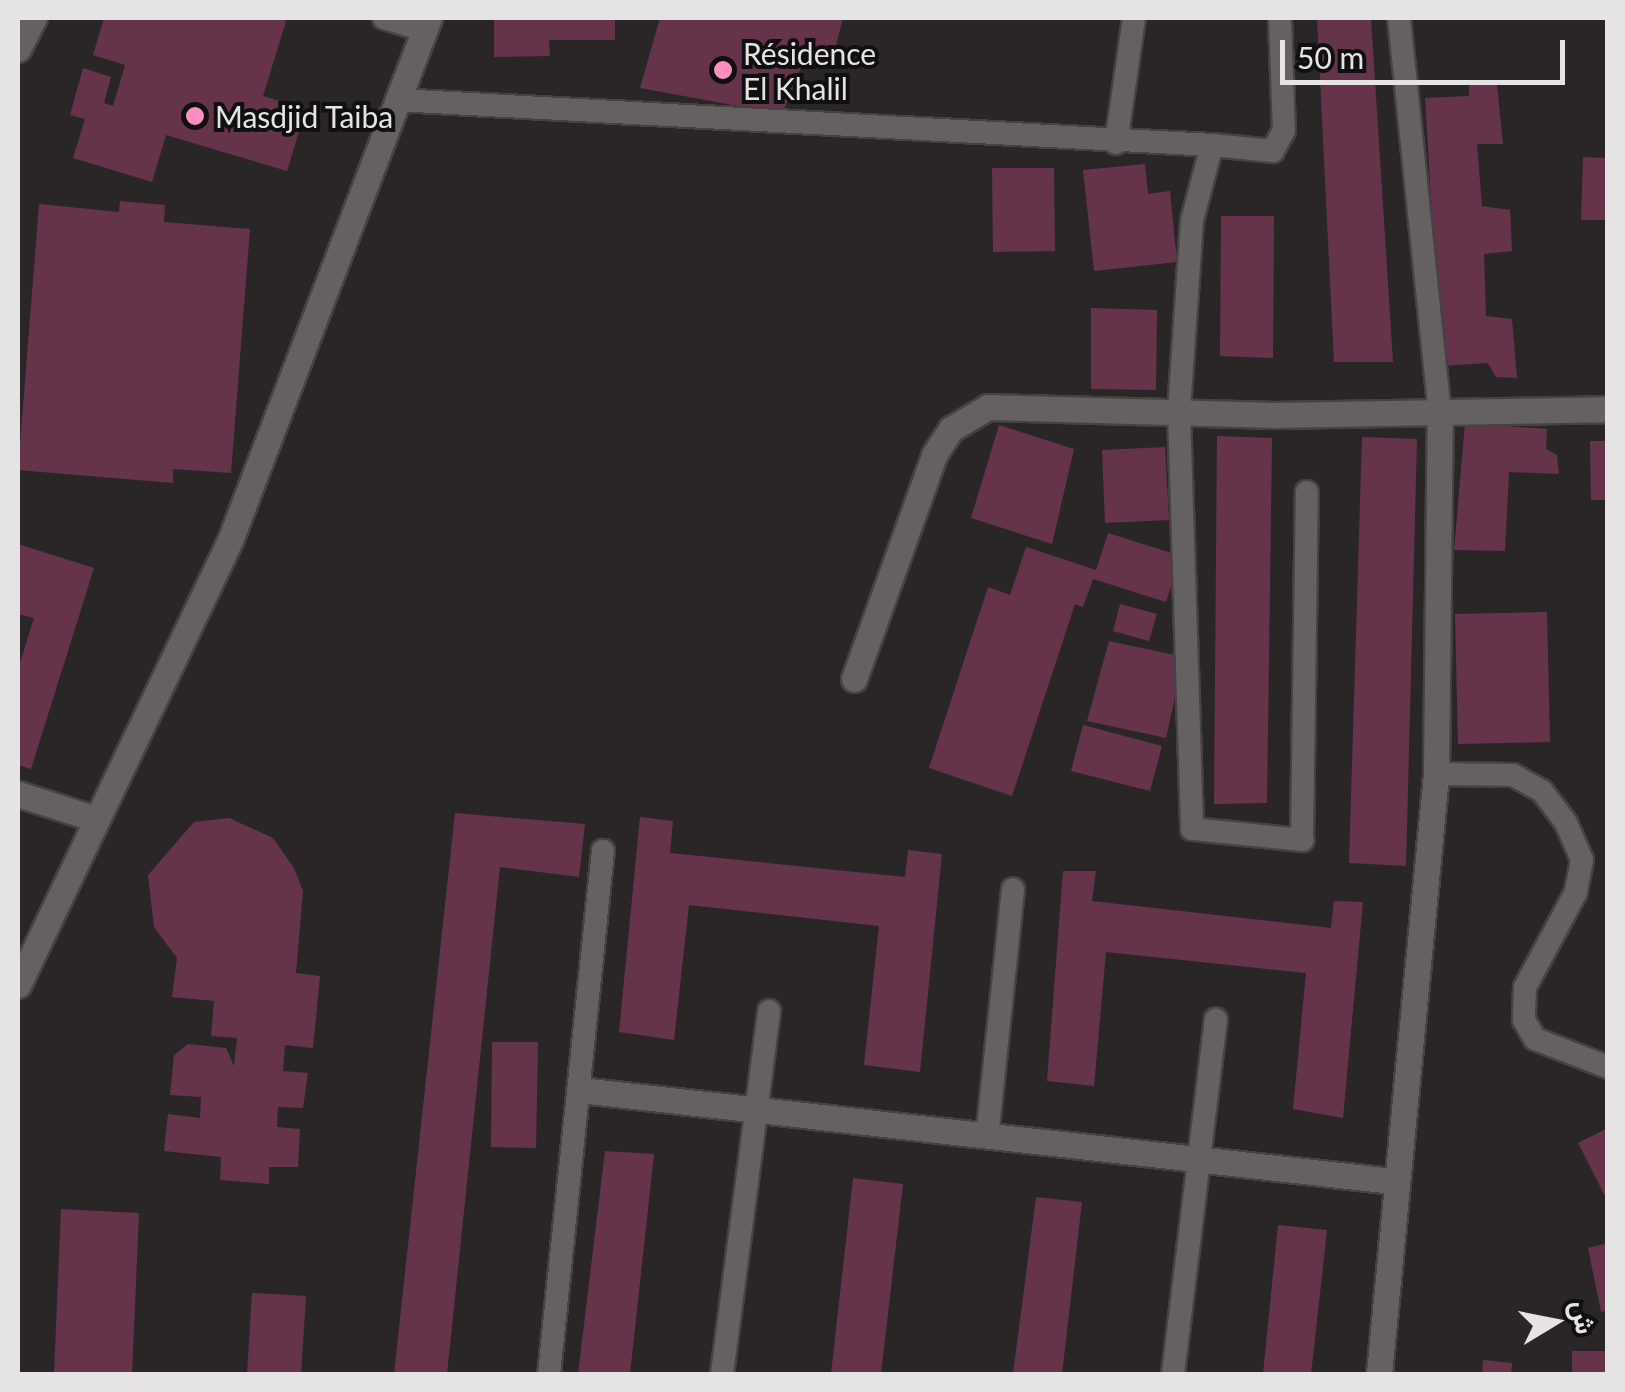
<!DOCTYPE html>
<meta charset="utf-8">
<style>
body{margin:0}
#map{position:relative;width:1625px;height:1392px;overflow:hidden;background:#2a2627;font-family:Lato,Vazirmatn,sans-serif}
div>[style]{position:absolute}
.building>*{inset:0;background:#66344a}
.roads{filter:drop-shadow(2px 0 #464243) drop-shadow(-2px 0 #464243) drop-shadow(0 2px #464243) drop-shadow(0 -2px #464243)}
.service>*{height:22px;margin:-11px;padding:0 11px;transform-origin:11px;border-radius:11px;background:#656062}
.minor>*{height:25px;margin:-12.5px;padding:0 12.5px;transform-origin:12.5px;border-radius:12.5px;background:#656062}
.tertiary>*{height:25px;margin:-12.5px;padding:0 12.5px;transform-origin:12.5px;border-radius:12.5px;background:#656062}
.dots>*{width:28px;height:28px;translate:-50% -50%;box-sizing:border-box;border:5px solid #111010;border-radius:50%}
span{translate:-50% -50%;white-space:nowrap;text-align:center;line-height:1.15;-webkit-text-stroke:8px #111010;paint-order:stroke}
.poi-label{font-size:30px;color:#e6e3e4}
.left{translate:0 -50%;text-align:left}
.frame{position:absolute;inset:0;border:20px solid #e6e3e4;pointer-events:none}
.north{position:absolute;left:1505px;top:1272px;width:100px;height:100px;-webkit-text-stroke:8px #111010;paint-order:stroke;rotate:80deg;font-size:28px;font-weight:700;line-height:40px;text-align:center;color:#e6e3e4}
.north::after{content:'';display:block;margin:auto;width:35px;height:45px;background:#e6e3e4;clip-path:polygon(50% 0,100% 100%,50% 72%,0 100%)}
.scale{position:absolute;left:1280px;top:40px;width:285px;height:45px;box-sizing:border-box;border:5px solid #e6e3e4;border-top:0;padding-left:12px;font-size:30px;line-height:35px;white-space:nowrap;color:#e6e3e4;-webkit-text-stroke:8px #111010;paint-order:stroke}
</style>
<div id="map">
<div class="building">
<div style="clip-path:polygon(104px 18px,287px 18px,263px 96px,306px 109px,287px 171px,166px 135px,152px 182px,73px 158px,85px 119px,70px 115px,83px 68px,111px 77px,104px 103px,113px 106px,125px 65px,93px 55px)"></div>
<div style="clip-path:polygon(494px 18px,615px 18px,615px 40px,549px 40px,550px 56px,494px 57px)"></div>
<div style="clip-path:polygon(660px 18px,843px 18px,831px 64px,805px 58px,782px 114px,640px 88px)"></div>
<div style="clip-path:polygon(1317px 18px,1371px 18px,1393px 362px,1334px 362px)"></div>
<div style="clip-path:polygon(1469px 84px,1497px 85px,1503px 144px,1477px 144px,1482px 206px,1510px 210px,1512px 251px,1484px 254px,1486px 316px,1512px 319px,1517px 378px,1496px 377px,1488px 363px,1441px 366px,1425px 98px,1469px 96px)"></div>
<div style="clip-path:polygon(1583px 157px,1608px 158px,1608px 220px,1581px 220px)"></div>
<div style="clip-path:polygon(1145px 164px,1148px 194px,1170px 191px,1177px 262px,1094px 271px,1083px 170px)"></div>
<div style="clip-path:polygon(992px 168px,1054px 168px,1055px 251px,993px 252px)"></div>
<div style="clip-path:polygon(120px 201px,165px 205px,164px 222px,250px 229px,231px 473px,173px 469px,173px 483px,18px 470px,39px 204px,119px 212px)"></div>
<div style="clip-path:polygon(1221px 216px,1274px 216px,1273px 358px,1220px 356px)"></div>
<div style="clip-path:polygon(1091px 308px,1157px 310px,1156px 390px,1091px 389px)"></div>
<div style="clip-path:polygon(1465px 423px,1547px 429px,1546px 449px,1557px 455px,1559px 474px,1509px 472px,1505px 551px,1454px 550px)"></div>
<div style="clip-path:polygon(999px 425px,1074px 449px,1052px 544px,971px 518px)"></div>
<div style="clip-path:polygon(1217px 436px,1272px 438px,1267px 803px,1214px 804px)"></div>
<div style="clip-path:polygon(1362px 437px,1417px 439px,1406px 866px,1349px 863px)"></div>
<div style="clip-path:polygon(1590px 441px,1608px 441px,1608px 500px,1591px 500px)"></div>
<div style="clip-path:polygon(1165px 447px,1169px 520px,1105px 523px,1102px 450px)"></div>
<div style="clip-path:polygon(1108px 533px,1181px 556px,1166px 602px,1093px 579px,1083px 607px,1075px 604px,1012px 796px,929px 768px,988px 587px,1010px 595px,1026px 547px,1096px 570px)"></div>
<div style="clip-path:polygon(18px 544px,94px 568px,31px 769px,18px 765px,18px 669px,34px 618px,18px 614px)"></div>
<div style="clip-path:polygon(1120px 604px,1157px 614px,1149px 641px,1113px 631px)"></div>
<div style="clip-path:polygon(1547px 612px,1550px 742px,1458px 744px,1455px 614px)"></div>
<div style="clip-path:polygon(1109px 641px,1184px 657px,1166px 738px,1087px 721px)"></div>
<div style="clip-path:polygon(1083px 725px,1162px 746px,1150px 791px,1071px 771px)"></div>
<div style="clip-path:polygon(455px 813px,585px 824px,579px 877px,500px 867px,447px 1374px,394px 1374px)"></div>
<div style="clip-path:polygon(640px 817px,673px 821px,670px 853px,905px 877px,908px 850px,942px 854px,920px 1072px,864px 1065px,879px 926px,689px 905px,674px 1040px,619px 1032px)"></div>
<div style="clip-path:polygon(229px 818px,273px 838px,294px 868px,303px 891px,296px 973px,320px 976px,313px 1048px,285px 1045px,283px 1071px,308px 1073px,303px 1108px,278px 1107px,277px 1127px,300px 1129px,298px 1167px,269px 1167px,269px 1184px,220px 1180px,221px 1157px,164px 1151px,168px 1114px,200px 1118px,201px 1097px,170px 1095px,174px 1055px,188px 1044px,226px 1048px,234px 1066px,237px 1038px,211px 1036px,214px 1001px,172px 997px,177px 958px,154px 927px,148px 875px,194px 822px)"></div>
<div style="clip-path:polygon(1063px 871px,1096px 871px,1092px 901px,1331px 928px,1334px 901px,1363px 902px,1343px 1118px,1293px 1109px,1306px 973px,1106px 952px,1094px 1086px,1047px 1081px)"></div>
<div style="clip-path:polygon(492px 1042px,538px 1042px,536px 1148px,491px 1147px)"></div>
<div style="clip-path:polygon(1608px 1128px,1608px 1202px,1578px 1143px)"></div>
<div style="clip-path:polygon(605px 1151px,654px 1154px,630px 1374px,578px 1374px)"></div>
<div style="clip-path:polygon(853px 1178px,903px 1184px,881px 1374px,831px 1374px)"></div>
<div style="clip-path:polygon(1036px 1197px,1082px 1202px,1062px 1374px,1013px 1374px)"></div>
<div style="clip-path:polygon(61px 1209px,139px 1213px,132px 1374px,54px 1374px)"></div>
<div style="clip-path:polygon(1278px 1225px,1327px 1230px,1311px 1374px,1263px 1374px)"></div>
<div style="clip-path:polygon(1608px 1243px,1608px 1310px,1601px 1312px,1588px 1248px)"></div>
<div style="clip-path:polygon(252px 1293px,306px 1296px,301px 1374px,247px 1374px)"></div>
<div style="clip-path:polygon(1572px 1351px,1608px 1351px,1608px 1374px,1572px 1374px)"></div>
<div style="clip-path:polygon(1483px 1360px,1512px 1363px,1511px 1374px,1482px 1374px)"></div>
</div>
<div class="roads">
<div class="service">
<div style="left:384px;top:18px;width:42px;rotate:16.7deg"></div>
<div style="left:1280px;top:18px;width:112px;rotate:88deg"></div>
<div style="left:1284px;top:130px;width:24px;rotate:118deg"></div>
<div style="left:1273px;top:151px;width:61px;rotate:-174.4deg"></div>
<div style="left:1212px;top:145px;width:78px;rotate:104.9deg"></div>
<div style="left:1192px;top:220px;width:192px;rotate:93.9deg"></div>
<div style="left:1179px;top:412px;width:417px;rotate:88.2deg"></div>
<div style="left:1192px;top:829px;width:111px;rotate:5.7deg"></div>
<div style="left:1302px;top:840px;width:348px;rotate:-89.2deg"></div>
<div style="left:1399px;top:18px;width:399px;rotate:84.1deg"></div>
<div style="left:397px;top:100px;width:816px;rotate:3.16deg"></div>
<div style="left:1116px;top:143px;width:126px;rotate:-81.8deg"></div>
<div style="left:1436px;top:774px;width:77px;rotate:0.7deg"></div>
<div style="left:1513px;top:775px;width:33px;rotate:29deg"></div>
<div style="left:1542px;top:791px;width:40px;rotate:53deg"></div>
<div style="left:1566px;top:823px;width:40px;rotate:66.6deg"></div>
<div style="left:1582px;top:860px;width:33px;rotate:101deg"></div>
<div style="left:1576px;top:892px;width:108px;rotate:118.2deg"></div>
<div style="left:1525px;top:987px;width:33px;rotate:92deg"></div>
<div style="left:1524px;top:1020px;width:22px;rotate:60deg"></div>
<div style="left:1535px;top:1039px;width:78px;rotate:21deg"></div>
<div style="left:987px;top:1137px;width:249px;rotate:-84deg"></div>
<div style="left:549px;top:1374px;width:526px;rotate:-84.11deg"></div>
<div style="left:722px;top:1374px;width:366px;rotate:-82.6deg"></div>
<div style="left:1173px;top:1374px;width:357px;rotate:-83.1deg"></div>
</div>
<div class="minor">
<div style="left:854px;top:679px;width:238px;rotate:-70.3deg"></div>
<div style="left:934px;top:455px;width:31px;rotate:-57deg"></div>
<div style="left:951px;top:429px;width:43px;rotate:-30.7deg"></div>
<div style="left:988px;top:407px;width:287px;rotate:1.6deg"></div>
<div style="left:1275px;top:415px;width:333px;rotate:-1deg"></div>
<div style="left:18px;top:794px;width:82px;rotate:17.8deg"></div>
<div style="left:18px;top:985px;width:495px;rotate:-64.5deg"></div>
<div style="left:231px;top:538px;width:556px;rotate:-69.15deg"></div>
<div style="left:580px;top:1090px;width:817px;rotate:6.39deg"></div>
<div style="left:1379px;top:1374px;width:603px;rotate:-84.57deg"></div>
<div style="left:1436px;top:774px;width:359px;rotate:-89.4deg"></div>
</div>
<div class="tertiary">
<div style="left:18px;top:49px;width:35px;rotate:-63deg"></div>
</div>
</div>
<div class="dots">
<div style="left:723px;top:70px;background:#fd8ebf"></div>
<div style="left:195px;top:116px;background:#fd8ebf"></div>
</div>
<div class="poi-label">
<span class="left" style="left:743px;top:70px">Résidence<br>El Khalil</span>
<span class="left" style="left:215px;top:116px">Masdjid Taiba</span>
</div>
<div class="frame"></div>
<div class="north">ش</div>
<div class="scale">50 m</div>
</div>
